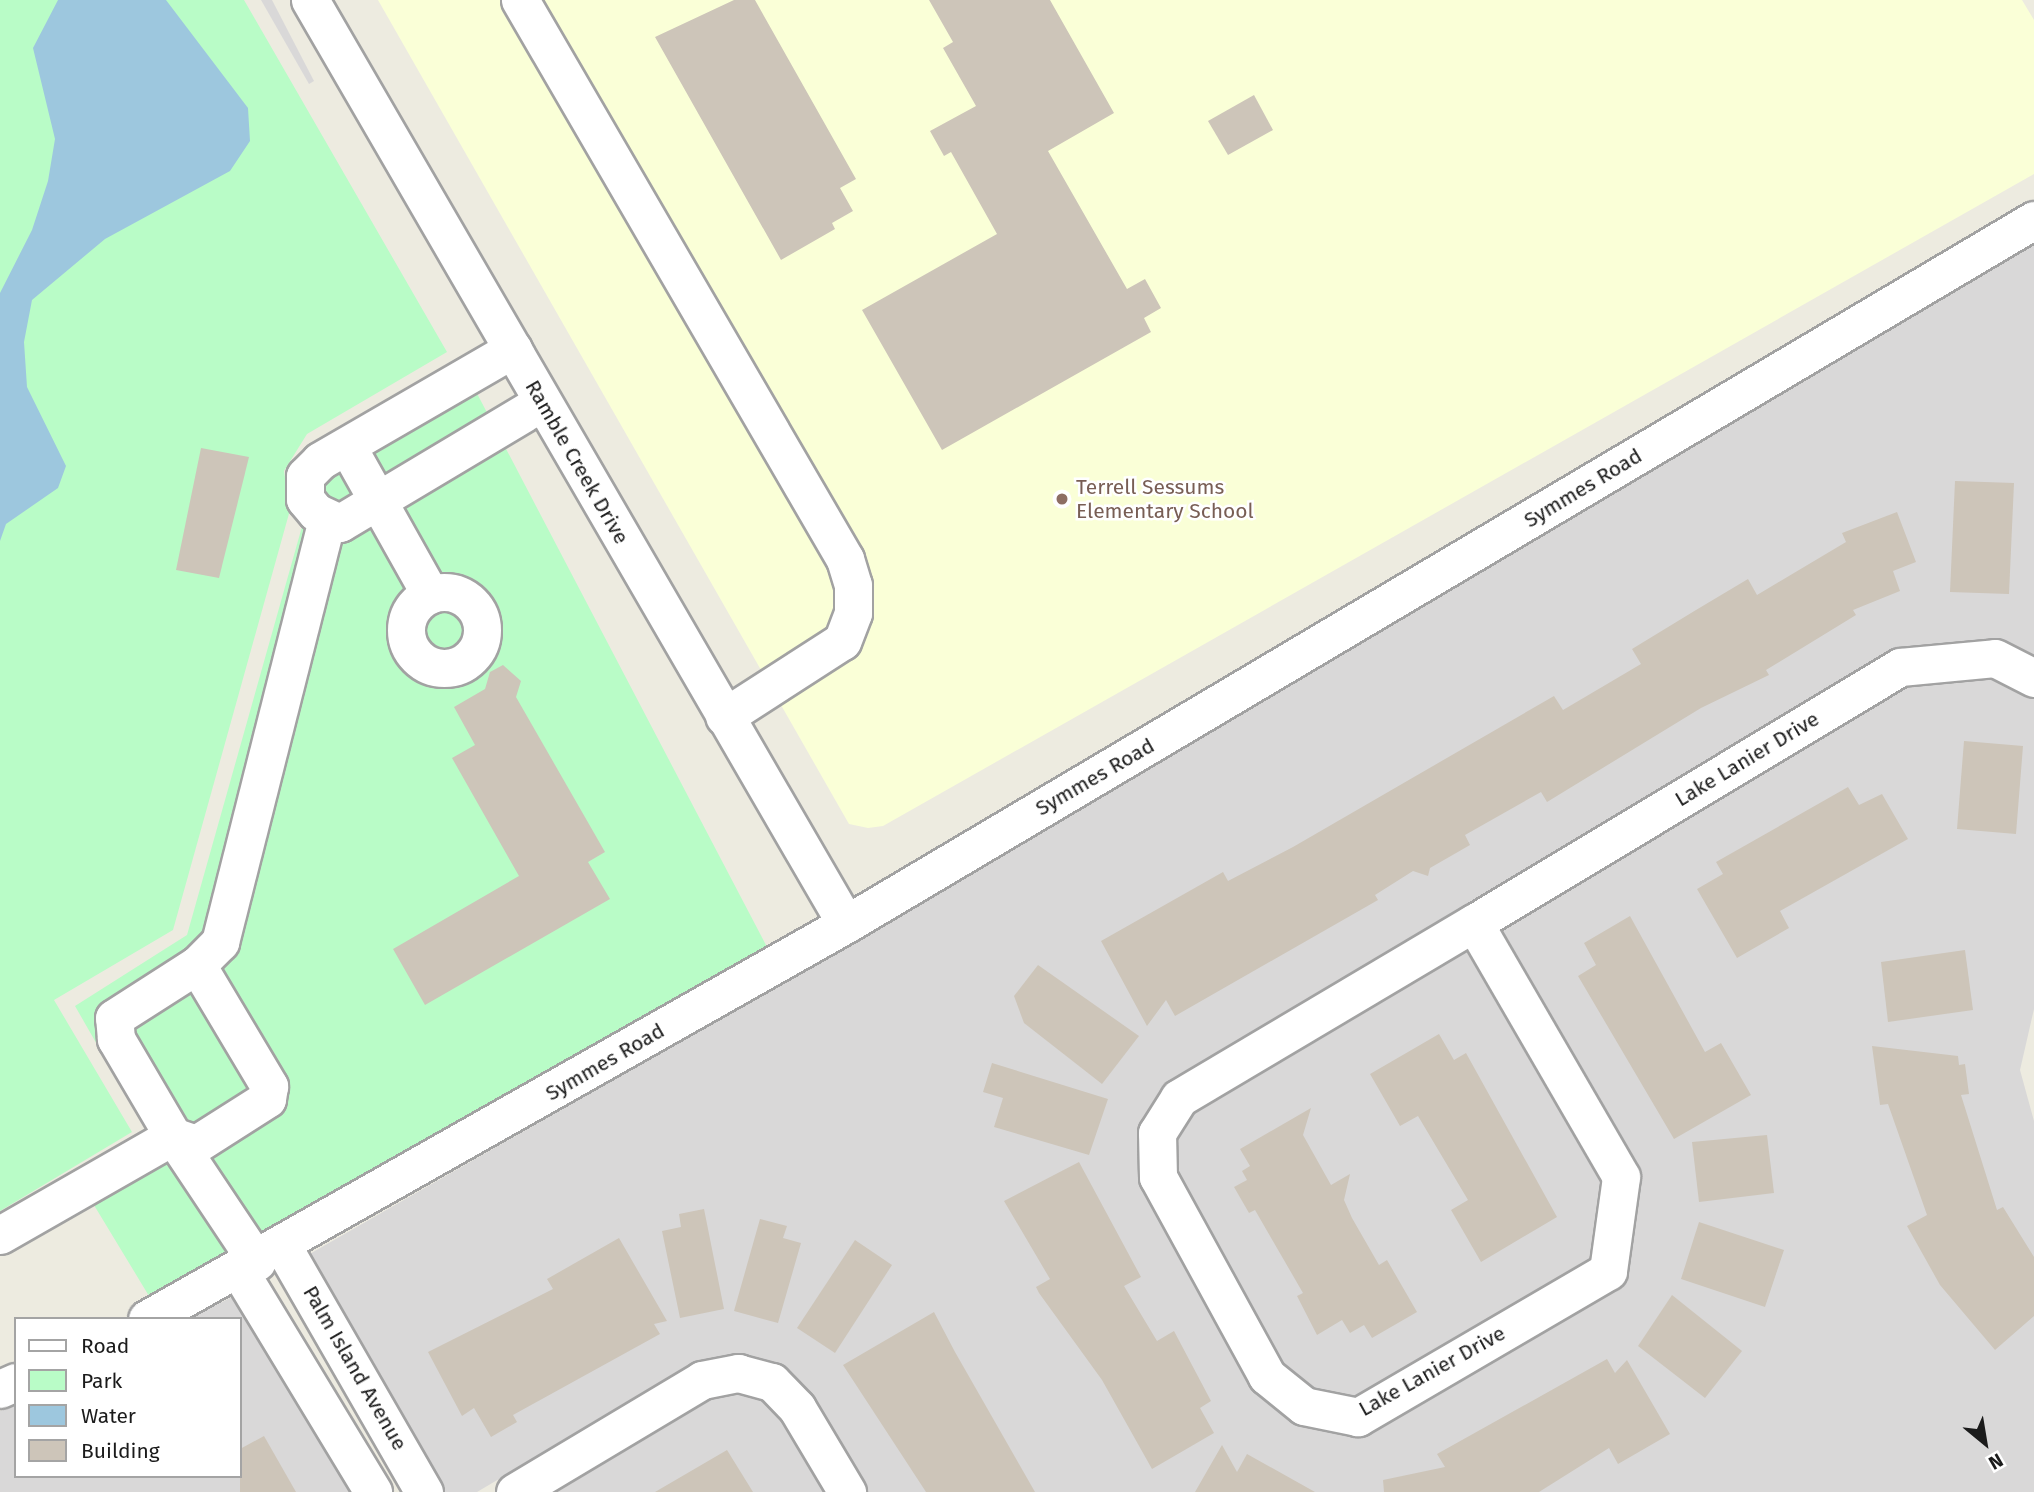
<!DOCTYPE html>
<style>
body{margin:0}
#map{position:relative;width:2034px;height:1492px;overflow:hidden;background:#edebe0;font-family:"Fira Sans",sans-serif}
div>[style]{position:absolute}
.residential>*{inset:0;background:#d9d8d8}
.education>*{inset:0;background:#faffd7}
.park>*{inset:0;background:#b9fcc7}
.water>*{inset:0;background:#9dc7de}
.building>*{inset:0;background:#cdc5b9}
.roads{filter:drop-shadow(2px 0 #a2a2a2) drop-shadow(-2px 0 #a2a2a2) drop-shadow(0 2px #a2a2a2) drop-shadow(0 -2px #a2a2a2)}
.minor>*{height:37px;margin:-18.5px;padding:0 18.5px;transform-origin:18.5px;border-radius:18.5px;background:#fff}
.minor>.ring{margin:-18.5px;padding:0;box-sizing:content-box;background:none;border:37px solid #fff;border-radius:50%}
.dots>*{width:19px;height:19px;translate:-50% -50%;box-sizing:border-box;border:4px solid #fff;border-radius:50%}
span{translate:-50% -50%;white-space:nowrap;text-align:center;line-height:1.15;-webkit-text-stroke:5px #fff;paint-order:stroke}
.street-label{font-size:21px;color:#1b1b1b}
.education-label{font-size:21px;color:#785e54}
.left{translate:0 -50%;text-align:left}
.legend{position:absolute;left:14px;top:1317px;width:228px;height:161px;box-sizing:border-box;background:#fff;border:2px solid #a4a4a4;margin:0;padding:9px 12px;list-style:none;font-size:21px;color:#1b1b1b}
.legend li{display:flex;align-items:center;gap:14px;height:35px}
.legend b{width:35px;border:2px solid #a4a4a4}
.north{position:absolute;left:1950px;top:1408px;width:70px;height:70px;-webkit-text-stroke:5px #fff;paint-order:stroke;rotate:150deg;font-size:19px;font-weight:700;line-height:28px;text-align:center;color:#1b1b1b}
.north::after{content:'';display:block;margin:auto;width:24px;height:32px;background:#1b1b1b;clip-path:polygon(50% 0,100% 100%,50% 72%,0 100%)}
</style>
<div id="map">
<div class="residential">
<div style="clip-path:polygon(261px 0,272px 0,314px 81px,309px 84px)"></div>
<div style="clip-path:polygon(2034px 245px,2034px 658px,1992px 640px,1890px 651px,1170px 1082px,1140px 1132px,1303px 1424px,1367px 1433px,1618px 1288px,1626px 1276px,1638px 1182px,1499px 931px,1906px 685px,1994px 677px,2034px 698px,2034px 1009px,2020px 1070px,2034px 1121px,2034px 1492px,866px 1492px,809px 1396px,734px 1355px,698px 1361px,477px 1492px,442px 1492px,308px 1255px,841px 949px,1798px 378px)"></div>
<div style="clip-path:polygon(1470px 949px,1602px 1180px,1592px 1259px,1353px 1397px,1310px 1389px,1280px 1364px,1176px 1174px,1175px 1140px,1192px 1113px)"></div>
<div style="clip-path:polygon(234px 1296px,353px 1492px,0 1492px,0 1411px,16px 1403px,16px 1476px,240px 1476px,240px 1319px,188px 1319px)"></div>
<div style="clip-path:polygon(739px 1392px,764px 1399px,784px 1419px,827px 1492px,552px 1492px,710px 1397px)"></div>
</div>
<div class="education">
<div style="clip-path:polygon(378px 0,2022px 0,2034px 20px,2034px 174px,883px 826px,868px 828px,849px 824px)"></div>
</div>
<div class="park">
<div style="clip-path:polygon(0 0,244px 0,447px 352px,307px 434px,284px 471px,290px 510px,173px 930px,54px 1000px,132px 1132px,0 1211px)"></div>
<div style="clip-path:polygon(460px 361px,767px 947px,149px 1296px,80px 1182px,146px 1139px,146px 1130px,75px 1006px,187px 935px,305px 516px,300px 476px)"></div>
</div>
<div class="water">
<div style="clip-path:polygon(58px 0,166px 0,248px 108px,250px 141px,230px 171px,105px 239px,32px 300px,24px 342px,27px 387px,66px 466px,58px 488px,6px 524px,0 541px,0 293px,32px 230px,48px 181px,55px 139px,33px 48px)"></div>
</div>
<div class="building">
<div style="clip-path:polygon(734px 0,755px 0,856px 179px,840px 188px,853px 211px,832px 223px,835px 229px,781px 260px,655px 37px)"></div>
<div style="clip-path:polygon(929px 0,1050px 0,1114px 113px,1048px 151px,1127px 289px,1145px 279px,1161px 308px,1144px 318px,1151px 332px,942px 450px,862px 310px,997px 234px,951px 152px,944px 156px,930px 131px,976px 106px,943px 48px,953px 42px)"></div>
<div style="clip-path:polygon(1254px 95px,1273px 130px,1228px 155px,1208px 121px)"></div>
<div style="clip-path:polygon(201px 448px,249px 457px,219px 578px,176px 570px)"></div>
<div style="clip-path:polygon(1955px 481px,2014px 483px,2009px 594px,1950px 592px)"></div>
<div style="clip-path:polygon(1897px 512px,1916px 562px,1893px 571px,1900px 591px,1853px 610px,1856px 615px,1766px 670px,1769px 675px,1701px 708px,1547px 802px,1541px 792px,1465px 835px,1470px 845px,1430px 868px,1428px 876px,1413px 871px,1375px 895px,1378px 900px,1175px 1016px,1166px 1000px,1147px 1026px,1101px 941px,1223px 872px,1228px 881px,1293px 847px,1554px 696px,1563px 710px,1641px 664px,1632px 649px,1696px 610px,1748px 579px,1757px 595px,1846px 542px,1842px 533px)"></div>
<div style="clip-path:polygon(503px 665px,521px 681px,516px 697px,605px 852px,588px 862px,610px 899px,425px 1005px,393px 949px,519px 876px,452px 758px,475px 745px,454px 707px,485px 689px,490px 672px)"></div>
<div style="clip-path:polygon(1964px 741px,2023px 746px,2016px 834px,1957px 829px)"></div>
<div style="clip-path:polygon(1848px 787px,1859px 805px,1882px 794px,1908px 839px,1780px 911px,1789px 928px,1737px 958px,1697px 889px,1723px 874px,1716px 862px)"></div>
<div style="clip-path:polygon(1630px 916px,1705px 1052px,1721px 1043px,1751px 1095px,1674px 1139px,1578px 976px,1596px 965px,1584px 943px)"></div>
<div style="clip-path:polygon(1965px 950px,1973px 1010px,1888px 1022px,1881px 962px)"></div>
<div style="clip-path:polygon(1038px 965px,1139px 1036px,1102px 1084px,1024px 1023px,1014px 996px)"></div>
<div style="clip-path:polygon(1439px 1034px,1454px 1060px,1466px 1053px,1557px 1217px,1481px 1262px,1451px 1210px,1468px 1200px,1418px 1116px,1400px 1126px,1370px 1074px)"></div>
<div style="clip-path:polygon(1872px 1046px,1958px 1056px,1959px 1065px,1965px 1064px,1969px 1094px,1961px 1095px,1997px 1210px,2003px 1207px,2034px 1257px,2034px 1316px,1995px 1350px,1940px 1285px,1907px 1226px,1927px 1215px,1888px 1104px,1880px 1105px)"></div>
<div style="clip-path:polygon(992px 1063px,1108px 1099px,1089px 1155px,994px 1127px,1003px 1098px,983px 1092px)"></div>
<div style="clip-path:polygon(1311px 1108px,1303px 1135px,1331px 1185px,1350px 1174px,1344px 1200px,1352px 1218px,1379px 1265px,1387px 1260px,1417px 1312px,1372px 1338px,1364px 1325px,1350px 1333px,1342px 1320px,1317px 1335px,1297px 1296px,1303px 1293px,1255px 1210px,1249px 1213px,1234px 1187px,1247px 1180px,1242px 1171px,1250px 1166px,1240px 1149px)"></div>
<div style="clip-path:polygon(1767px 1135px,1774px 1193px,1699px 1202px,1692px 1142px)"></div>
<div style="clip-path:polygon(1079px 1162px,1141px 1277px,1124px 1286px,1157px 1341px,1174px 1331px,1211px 1401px,1200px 1408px,1214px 1433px,1152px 1469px,1102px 1380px,1039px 1293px,1036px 1287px,1050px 1279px,1004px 1201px)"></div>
<div style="clip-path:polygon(704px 1209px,724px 1309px,680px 1318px,662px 1231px,681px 1227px,679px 1214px)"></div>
<div style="clip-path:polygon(760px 1219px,787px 1226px,783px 1238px,801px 1243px,778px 1323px,734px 1311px)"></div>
<div style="clip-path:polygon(1699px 1222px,1784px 1250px,1765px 1307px,1681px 1279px)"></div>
<div style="clip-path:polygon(619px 1238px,667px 1321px,654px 1324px,660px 1334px,513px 1415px,517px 1422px,491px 1437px,474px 1408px,462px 1416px,428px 1352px,553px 1289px,547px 1279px)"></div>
<div style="clip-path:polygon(855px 1240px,892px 1265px,835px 1353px,797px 1328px)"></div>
<div style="clip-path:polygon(1672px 1295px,1742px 1351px,1705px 1398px,1638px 1346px)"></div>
<div style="clip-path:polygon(934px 1312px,955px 1352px,1035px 1492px,926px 1492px,843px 1365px)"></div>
<div style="clip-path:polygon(1607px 1359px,1615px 1373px,1627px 1360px,1670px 1434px,1618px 1464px,1609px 1448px,1539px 1492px,1384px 1492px,1383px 1480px,1445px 1467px,1437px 1454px)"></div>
<div style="clip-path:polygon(264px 1436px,296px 1492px,240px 1492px,240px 1449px)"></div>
<div style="clip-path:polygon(1222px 1445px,1237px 1472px,1247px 1454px,1315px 1492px,1195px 1492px)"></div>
<div style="clip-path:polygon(727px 1450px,753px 1492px,655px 1492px)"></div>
</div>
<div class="roads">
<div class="minor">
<div style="left:310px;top:0;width:1068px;rotate:59.88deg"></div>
<div style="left:520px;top:0;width:647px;rotate:59.83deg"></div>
<div style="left:845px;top:559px;width:27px;rotate:73deg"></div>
<div style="left:853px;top:585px;width:28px;rotate:90deg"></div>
<div style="left:853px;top:613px;width:30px;rotate:111deg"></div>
<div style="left:842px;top:641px;width:140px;rotate:147.2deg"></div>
<div style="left:513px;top:349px;width:223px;rotate:149.9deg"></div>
<div style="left:320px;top:461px;width:21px;rotate:135deg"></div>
<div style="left:305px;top:476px;width:23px;rotate:90deg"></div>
<div style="left:305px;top:499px;width:17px;rotate:50deg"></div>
<div style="left:316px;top:512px;width:26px;rotate:25deg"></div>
<div style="left:340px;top:523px;width:235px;rotate:-30.9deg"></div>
<div style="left:347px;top:446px;width:170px;rotate:60.7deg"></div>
<div class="ring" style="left:406px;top:592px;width:39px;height:39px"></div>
<div style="left:1474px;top:923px;width:293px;rotate:59.9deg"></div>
<div style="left:1621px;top:1177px;width:95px;rotate:97.9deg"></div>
<div style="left:1608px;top:1271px;width:290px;rotate:149.7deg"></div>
<div style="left:1358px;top:1417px;width:55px;rotate:-168.5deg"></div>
<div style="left:1304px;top:1406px;width:48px;rotate:-141deg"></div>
<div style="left:1267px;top:1376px;width:227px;rotate:-118.7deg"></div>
<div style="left:1158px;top:1177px;width:44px;rotate:-91.3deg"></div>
<div style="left:1157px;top:1133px;width:41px;rotate:-57.8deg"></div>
<div style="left:1179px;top:1098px;width:343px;rotate:-30.7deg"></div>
<div style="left:1474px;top:923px;width:497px;rotate:-31deg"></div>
<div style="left:1900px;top:667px;width:95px;rotate:-5.4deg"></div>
<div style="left:1995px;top:658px;width:44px;rotate:27.1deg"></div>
<div style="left:197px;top:965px;width:141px;rotate:59.2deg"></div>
<div style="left:269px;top:1086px;width:13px;rotate:99deg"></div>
<div style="left:267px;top:1099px;width:84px;rotate:147.6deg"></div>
<div style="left:196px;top:1144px;width:24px;rotate:-161deg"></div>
<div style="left:173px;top:1136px;width:151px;rotate:56.3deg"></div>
<div style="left:0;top:1235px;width:199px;rotate:-29.8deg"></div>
<div style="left:173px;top:1136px;width:113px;rotate:-120.4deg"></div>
<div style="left:116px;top:1039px;width:21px;rotate:-95deg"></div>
<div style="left:114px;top:1018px;width:98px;rotate:-32.6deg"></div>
<div style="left:197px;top:965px;width:33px;rotate:-45deg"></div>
<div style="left:220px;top:942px;width:437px;rotate:-75.8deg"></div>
<div style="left:283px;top:1247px;width:283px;rotate:60.1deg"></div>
<div style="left:240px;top:1272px;width:257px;rotate:58.8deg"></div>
<div style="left:147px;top:1319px;width:803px;rotate:-29.47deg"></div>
<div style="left:846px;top:924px;width:1381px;rotate:-30.65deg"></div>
<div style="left:0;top:1389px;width:17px;rotate:-24deg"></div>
<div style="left:515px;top:1492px;width:218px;rotate:-30.9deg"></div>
<div style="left:702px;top:1380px;width:37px;rotate:-11deg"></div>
<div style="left:738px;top:1373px;width:35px;rotate:15deg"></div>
<div style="left:772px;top:1382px;width:36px;rotate:46deg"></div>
<div style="left:797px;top:1408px;width:98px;rotate:59.2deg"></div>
</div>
</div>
<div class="dots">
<div style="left:1062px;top:499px;background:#8d6e63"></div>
</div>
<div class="street-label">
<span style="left:577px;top:462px;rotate:60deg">Ramble Creek Drive</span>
<span style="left:1583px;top:488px;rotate:-31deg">Symmes Road</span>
<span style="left:1747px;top:759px;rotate:-31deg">Lake Lanier Drive</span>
<span style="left:1095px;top:777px;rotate:-30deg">Symmes Road</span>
<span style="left:605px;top:1062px;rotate:-30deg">Symmes Road</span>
<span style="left:355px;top:1368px;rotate:60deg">Palm Island Avenue</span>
<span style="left:1432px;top:1371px;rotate:-29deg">Lake Lanier Drive</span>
</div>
<div class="education-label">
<span class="left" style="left:1076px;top:499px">Terrell Sessums<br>Elementary School</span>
</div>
<ul class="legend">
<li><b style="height:9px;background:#fff"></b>Road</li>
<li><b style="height:19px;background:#b9fcc7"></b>Park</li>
<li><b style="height:19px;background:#9dc7de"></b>Water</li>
<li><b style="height:19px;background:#cdc5b9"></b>Building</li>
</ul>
<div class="north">N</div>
</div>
